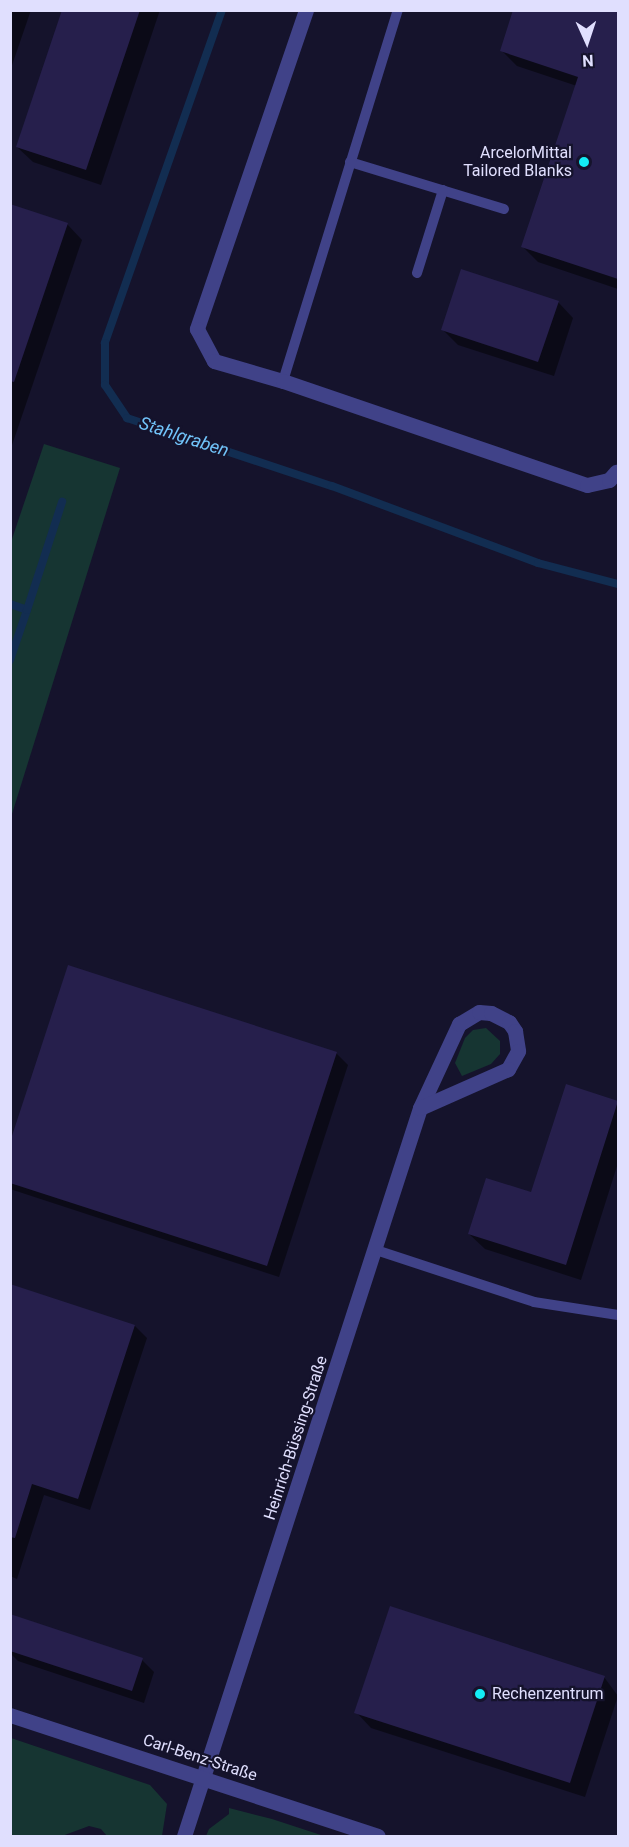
<!DOCTYPE html>
<meta charset="utf-8">
<style>
body{margin:0}
#map{position:relative;width:629px;height:1847px;overflow:hidden;background:#15132c;font-family:Roboto,sans-serif}
div>[style]{position:absolute}
.green>*{inset:0;background:#163532}
.shadow>*{inset:0;background:#0007}
.stream>*{height:8px;margin:-4px;padding:0 4px;transform-origin:4px;border-radius:4px;background:#122d51}
.building>*{inset:0;background:#261f4c}
.service>*{height:10px;margin:-5px;padding:0 5px;transform-origin:5px;border-radius:5px;background:#404288}
.minor>*{height:15px;margin:-7.5px;padding:0 7.5px;transform-origin:7.5px;border-radius:7.5px;background:#404288}
.tertiary>*{height:15px;margin:-7.5px;padding:0 7.5px;transform-origin:7.5px;border-radius:7.5px;background:#404288}
.dots>*{width:16px;height:16px;translate:-50% -50%;box-sizing:border-box;border:3px solid #15132c;border-radius:50%}
span{translate:-50% -50%;white-space:nowrap;text-align:center;line-height:1.15;-webkit-text-stroke:4.5px #15132c;paint-order:stroke}
.poi-label{font-size:16px;color:#e0dffe}
.right{translate:-100% -50%;text-align:right}
.left{translate:0 -50%;text-align:left}
.street-label{font-size:16px;color:#e0dffe}
.water-label{font-size:18px;color:#71c3f9;font-style:italic}
.frame{position:absolute;inset:0;border:12px solid #e0dffe;pointer-events:none}
.north{position:absolute;left:557px;top:12px;width:60px;height:60px;-webkit-text-stroke:4px #15132c;paint-order:stroke;rotate:177deg;font-size:16px;font-weight:700;line-height:24px;text-align:center;color:#e0dffe}
.north::after{content:'';display:block;margin:auto;width:21px;height:27px;background:#e0dffe;clip-path:polygon(50% 0,100% 100%,50% 72%,0 100%)}
</style>
<div id="map">
<div class="green">
<div style="clip-path:polygon(44px 444px,120px 468px,11px 817px,11px 542px)"></div>
<div style="clip-path:polygon(486px 1028px,500px 1041px,500px 1054px,491px 1064px,462px 1076px,455px 1063px,465px 1038px,473px 1030px)"></div>
<div style="clip-path:polygon(11px 1738px,150px 1785px,167px 1804px,162px 1836px,107px 1836px,101px 1829px,89px 1826px,62px 1836px,11px 1836px)"></div>
<div style="clip-path:polygon(229px 1808px,272px 1819px,324px 1836px,206px 1836px,209px 1829px,229px 1814px)"></div>
</div>
<div class="shadow">
<div style="clip-path:polygon(10px 10px,31px 10px,10px 71px)"></div>
<div style="clip-path:polygon(63px 10px,160px 10px,101px 185px,33px 162px,17px 147px)"></div>
<div style="clip-path:polygon(515px 10px,618px 10px,618px 289px,538px 262px,523px 247px,577px 86px,517px 66px,502px 51px)"></div>
<div style="clip-path:polygon(10px 205px,67px 224px,82px 240px,10px 451px)"></div>
<div style="clip-path:polygon(558px 302px,573px 318px,554px 376px,458px 345px,442px 329px)"></div>
<div style="clip-path:polygon(336px 1053px,348px 1065px,279px 1277px,10px 1189px,10px 1147px)"></div>
<div style="clip-path:polygon(567px 1086px,618px 1103px,618px 1163px,581px 1280px,485px 1249px,469px 1234px,532px 1194px)"></div>
<div style="clip-path:polygon(10px 1286px,135px 1326px,147px 1338px,90px 1510px,44px 1495px,17px 1579px,10px 1576px)"></div>
<div style="clip-path:polygon(10px 1636px,142px 1660px,154px 1672px,144px 1703px,18px 1661px,10px 1653px)"></div>
<div style="clip-path:polygon(604px 1677px,618px 1696px,585px 1797px,371px 1728px,356px 1712px)"></div>
</div>
<div class="stream">
<div style="left:222px;top:10px;width:353px;rotate:109.4deg"></div>
<div style="left:105px;top:343px;width:42px;rotate:90deg"></div>
<div style="left:105px;top:385px;width:40px;rotate:56deg"></div>
<div style="left:127px;top:418px;width:216px;rotate:18.4deg"></div>
<div style="left:332px;top:486px;width:220px;rotate:20.5deg"></div>
<div style="left:538px;top:563px;width:83px;rotate:14.7deg"></div>
<div style="left:10px;top:604px;width:18px;rotate:19deg"></div>
<div style="left:27px;top:610px;width:53px;rotate:108.8deg"></div>
<div style="left:27px;top:610px;width:114px;rotate:-72deg"></div>
</div>
<div class="building">
<div style="clip-path:polygon(62px 10px,140px 10px,86px 170px,16px 147px)"></div>
<div style="clip-path:polygon(513px 10px,618px 10px,618px 279px,521px 247px,578px 77px,500px 51px)"></div>
<div style="clip-path:polygon(10px 204px,68px 223px,14px 382px,10px 381px)"></div>
<div style="clip-path:polygon(461px 269px,559px 301px,538px 362px,441px 330px)"></div>
<div style="clip-path:polygon(68px 965px,337px 1052px,267px 1266px,10px 1183px,10px 1142px)"></div>
<div style="clip-path:polygon(566px 1084px,618px 1101px,566px 1265px,468px 1234px,486px 1178px,531px 1192px)"></div>
<div style="clip-path:polygon(10px 1284px,135px 1325px,78px 1499px,32px 1484px,15px 1538px,10px 1537px)"></div>
<div style="clip-path:polygon(390px 1606px,605px 1676px,570px 1783px,354px 1713px)"></div>
<div style="clip-path:polygon(10px 1614px,143px 1658px,132px 1691px,10px 1651px)"></div>
</div>
<div class="service">
<div style="left:350px;top:162px;width:161px;rotate:17deg"></div>
<div style="left:417px;top:273px;width:87px;rotate:-72.6deg"></div>
<div style="left:283px;top:381px;width:388px;rotate:-72.8deg"></div>
<div style="left:376px;top:1250px;width:166px;rotate:18.2deg"></div>
<div style="left:534px;top:1302px;width:85px;rotate:8.8deg"></div>
</div>
<div class="minor">
<div style="left:306px;top:10px;width:337px;rotate:108.9deg"></div>
<div style="left:197px;top:329px;width:36px;rotate:62deg"></div>
<div style="left:214px;top:361px;width:72px;rotate:16.2deg"></div>
<div style="left:283px;top:381px;width:321px;rotate:18.9deg"></div>
<div style="left:587px;top:485px;width:23px;rotate:-13deg"></div>
<div style="left:609px;top:480px;width:11px;rotate:-49deg"></div>
<div style="left:184px;top:1836px;width:765px;rotate:-72.04deg"></div>
<div style="left:420px;top:1108px;width:93px;rotate:-65.1deg"></div>
<div style="left:459px;top:1024px;width:23px;rotate:-31deg"></div>
<div style="left:479px;top:1012px;width:12px;rotate:5deg"></div>
<div style="left:491px;top:1013px;width:20px;rotate:27deg"></div>
<div style="left:509px;top:1022px;width:11px;rotate:56deg"></div>
<div style="left:515px;top:1031px;width:20px;rotate:81deg"></div>
<div style="left:518px;top:1051px;width:21px;rotate:119deg"></div>
<div style="left:508px;top:1069px;width:96px;rotate:156.1deg"></div>
</div>
<div class="tertiary">
<div style="left:10px;top:1715px;width:387px;rotate:18.2deg"></div>
</div>
<div class="dots">
<div style="left:584px;top:162px;background:#13ecf5"></div>
<div style="left:480px;top:1694px;background:#13ecf5"></div>
</div>
<div class="poi-label">
<span class="right" style="left:572px;top:162px">ArcelorMittal<br>Tailored Blanks</span>
<span class="left" style="left:492px;top:1694px">Rechenzentrum</span>
</div>
<div class="street-label">
<span style="left:296px;top:1438px;rotate:-72deg">Heinrich-Büssing-Straße</span>
<span style="left:200px;top:1758px;rotate:18deg">Carl-Benz-Straße</span>
</div>
<div class="water-label">
<span style="left:184px;top:437px;rotate:18deg">Stahlgraben</span>
</div>
<div class="frame"></div>
<div class="north">N</div>
</div>
